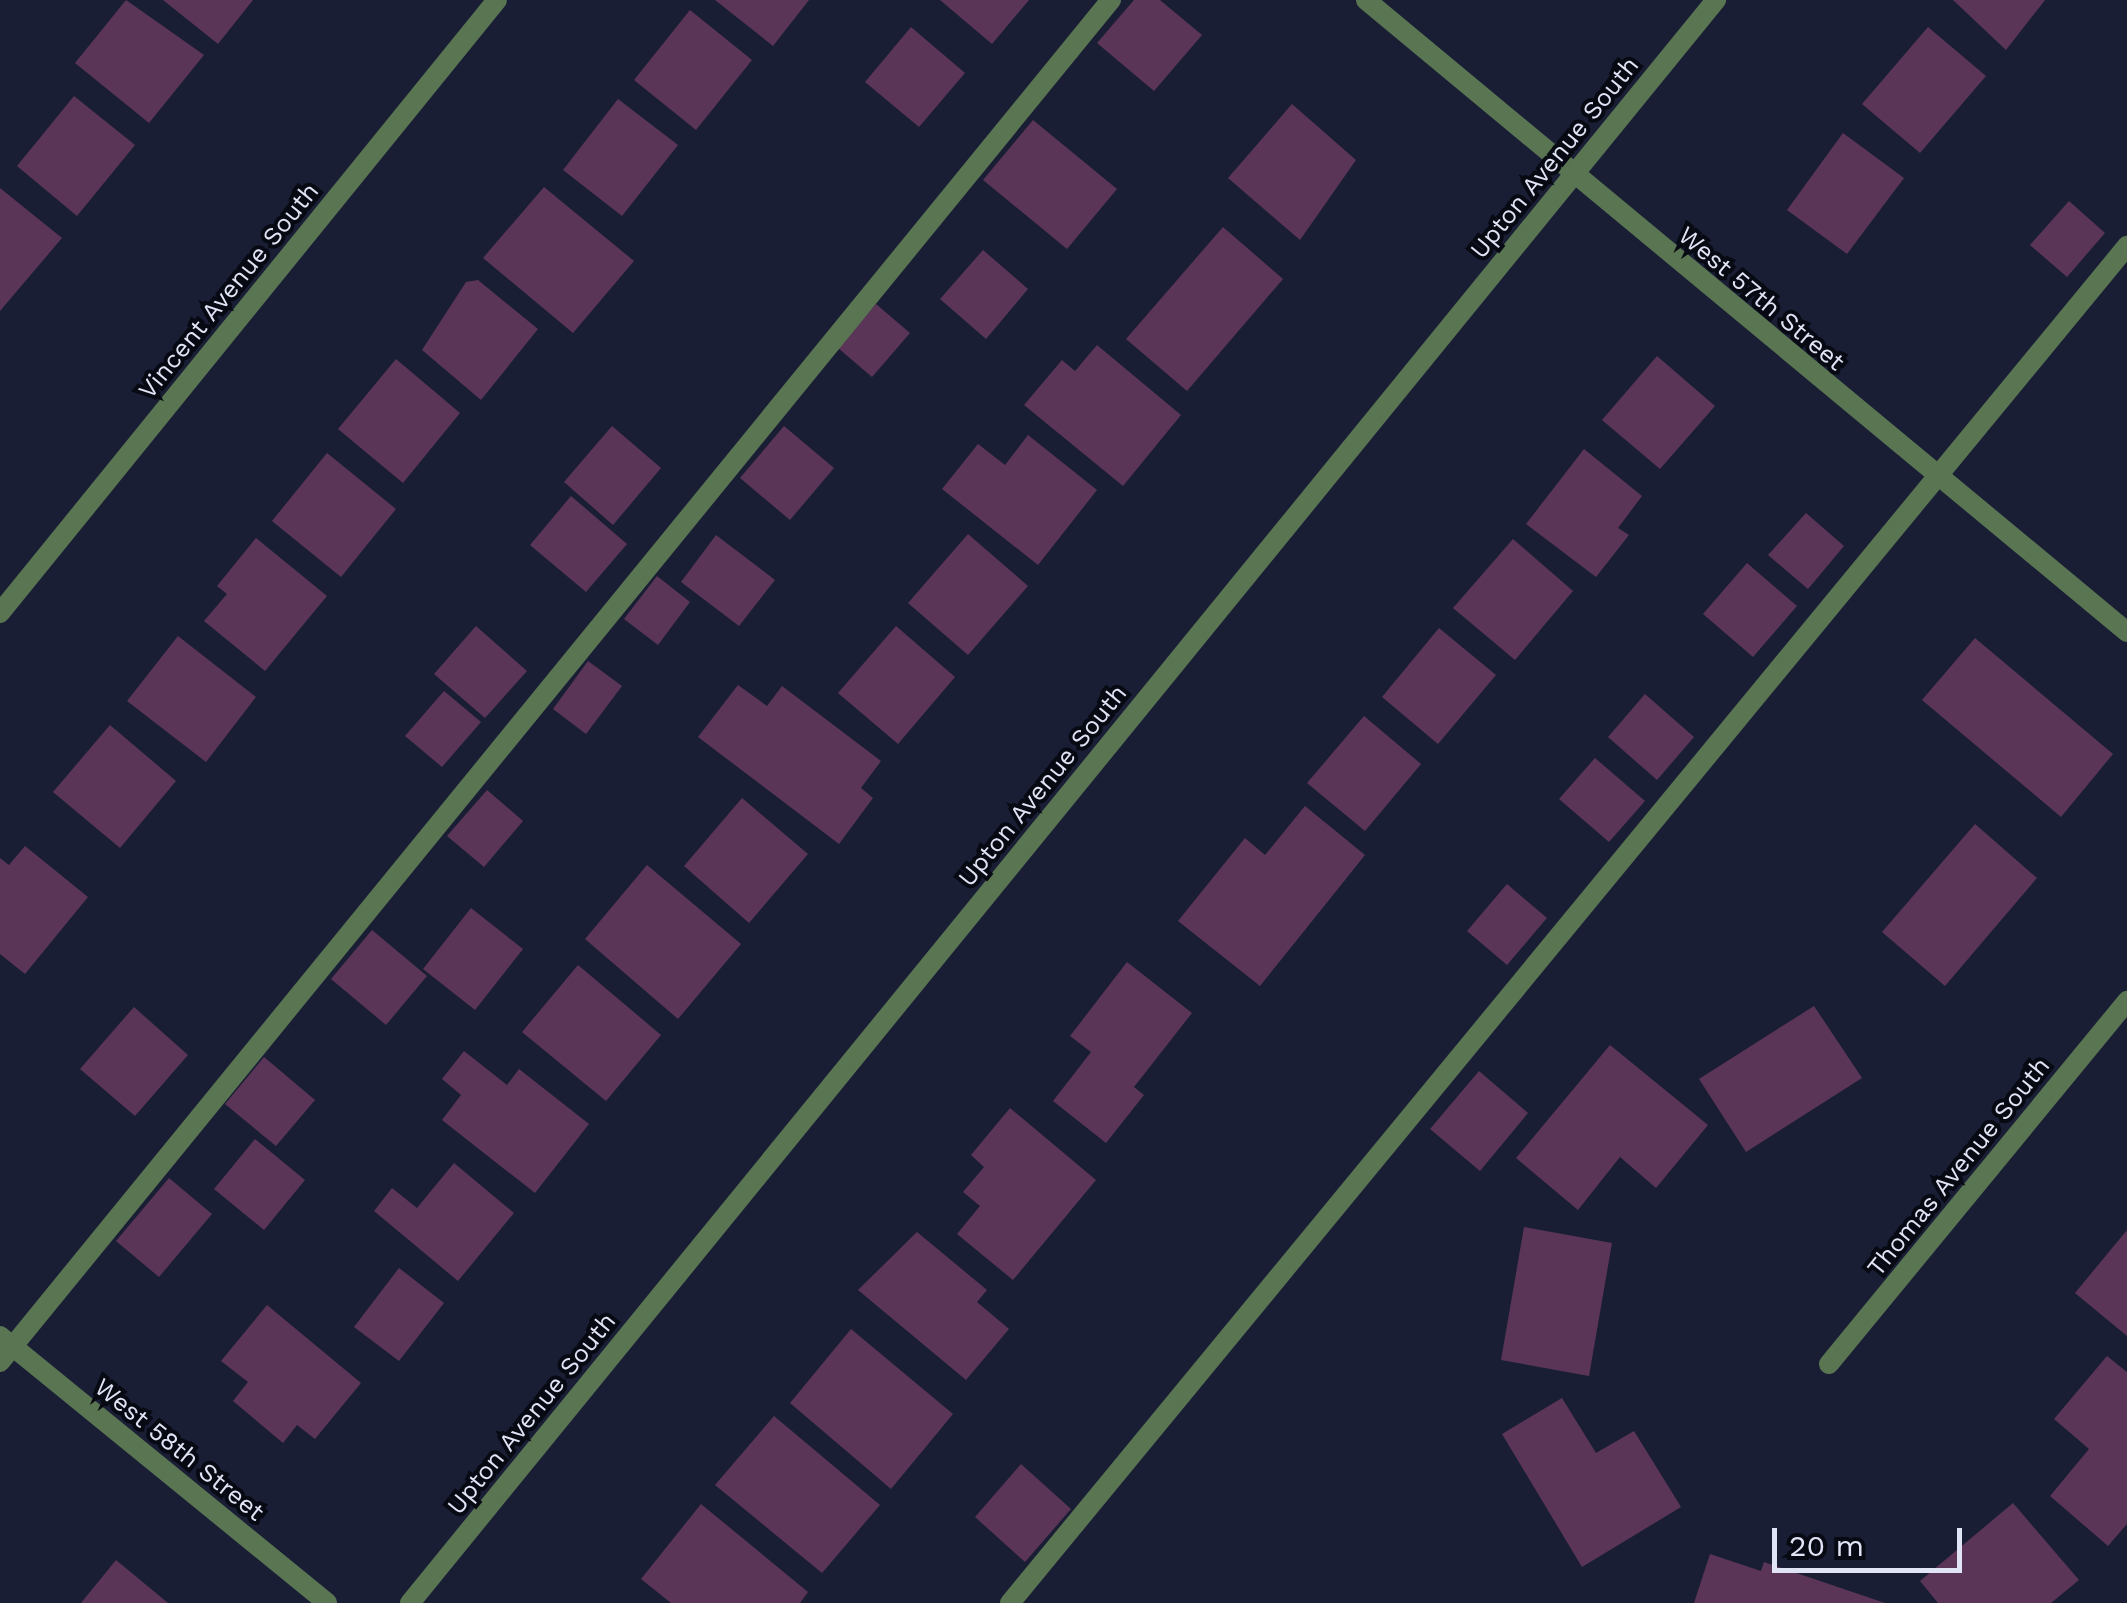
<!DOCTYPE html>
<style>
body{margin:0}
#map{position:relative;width:2127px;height:1603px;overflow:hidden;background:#191e35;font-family:"Work Sans",sans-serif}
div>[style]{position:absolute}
.building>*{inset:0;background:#5b3558}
.service>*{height:20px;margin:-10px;padding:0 10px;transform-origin:10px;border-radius:10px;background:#5a7552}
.minor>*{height:20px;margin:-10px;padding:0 10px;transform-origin:10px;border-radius:10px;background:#5a7552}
.tertiary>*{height:20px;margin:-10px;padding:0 10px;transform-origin:10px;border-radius:10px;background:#5a7552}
span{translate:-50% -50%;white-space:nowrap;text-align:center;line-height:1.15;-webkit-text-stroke:8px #070913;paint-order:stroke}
.street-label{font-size:25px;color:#e0e4f5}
.scale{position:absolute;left:1772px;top:1528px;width:190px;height:45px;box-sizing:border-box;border:5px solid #e0e4f5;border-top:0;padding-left:12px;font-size:30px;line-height:35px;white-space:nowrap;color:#e0e4f5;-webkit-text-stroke:8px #070913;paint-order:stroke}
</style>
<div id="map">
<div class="building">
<div style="clip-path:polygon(126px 0,204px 55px,149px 123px,75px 63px)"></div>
<div style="clip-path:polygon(163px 0,253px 0,218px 44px)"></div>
<div style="clip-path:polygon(715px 0,809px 0,773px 46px)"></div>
<div style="clip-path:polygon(940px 0,1029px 0,992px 44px)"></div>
<div style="clip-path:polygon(1134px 0,1160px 0,1202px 35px,1154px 91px,1097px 43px)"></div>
<div style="clip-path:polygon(1953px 0,2045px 0,2006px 50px)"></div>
<div style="clip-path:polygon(690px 10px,752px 60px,696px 130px,634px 80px)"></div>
<div style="clip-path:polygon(911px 27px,965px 73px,919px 127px,865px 82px)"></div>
<div style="clip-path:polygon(1928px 27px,1986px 76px,1920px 153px,1862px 104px)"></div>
<div style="clip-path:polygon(74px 96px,135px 145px,77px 216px,17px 166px)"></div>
<div style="clip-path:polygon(618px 99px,678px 145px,622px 216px,563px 170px)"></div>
<div style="clip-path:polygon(1292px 104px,1356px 160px,1300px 240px,1228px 178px)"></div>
<div style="clip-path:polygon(1033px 120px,1117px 189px,1067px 249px,983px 180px)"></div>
<div style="clip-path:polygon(1843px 133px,1904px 178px,1847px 254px,1787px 210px)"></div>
<div style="clip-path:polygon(544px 187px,634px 261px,573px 333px,483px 258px)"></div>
<div style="clip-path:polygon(0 188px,62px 238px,0 311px)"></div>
<div style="clip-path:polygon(2069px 201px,2105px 233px,2067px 277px,2030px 245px)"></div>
<div style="clip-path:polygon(1223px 227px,1283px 279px,1187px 391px,1126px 339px)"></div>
<div style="clip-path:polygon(983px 250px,1028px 289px,986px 339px,940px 299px)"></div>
<div style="clip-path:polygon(478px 280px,538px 329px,481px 400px,422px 350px,466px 282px)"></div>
<div style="clip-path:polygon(876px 304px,910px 333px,872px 377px,838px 348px)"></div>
<div style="clip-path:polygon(1097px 345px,1181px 415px,1123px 486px,1024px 405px,1062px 360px,1075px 371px)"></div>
<div style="clip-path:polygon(1657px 356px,1715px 406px,1660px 469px,1602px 420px)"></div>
<div style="clip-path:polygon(396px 359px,460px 413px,403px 483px,338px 429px)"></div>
<div style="clip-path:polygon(612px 426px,661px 468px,613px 525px,564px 482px)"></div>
<div style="clip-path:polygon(784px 426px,834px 468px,790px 520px,740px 478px)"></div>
<div style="clip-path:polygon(1028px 435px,1097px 490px,1038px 565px,942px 489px,978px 444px,1005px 465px)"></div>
<div style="clip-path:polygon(1584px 449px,1642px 496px,1618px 528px,1629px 535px,1596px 577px,1526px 524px)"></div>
<div style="clip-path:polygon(327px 453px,396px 509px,341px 577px,272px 521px)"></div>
<div style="clip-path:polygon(571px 496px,627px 544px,586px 592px,530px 545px)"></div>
<div style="clip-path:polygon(1806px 513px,1844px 546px,1808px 589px,1768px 555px)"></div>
<div style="clip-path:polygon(968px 534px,1028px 586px,968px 655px,908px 603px)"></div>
<div style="clip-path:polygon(716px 535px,775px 580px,739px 626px,681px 582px)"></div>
<div style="clip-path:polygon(256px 538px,327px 596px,265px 671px,204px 621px,227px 594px,217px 586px)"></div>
<div style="clip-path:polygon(1513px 539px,1573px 591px,1515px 660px,1453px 608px)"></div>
<div style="clip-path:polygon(1747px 563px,1797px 606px,1753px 657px,1703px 614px)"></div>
<div style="clip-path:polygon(657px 576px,690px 602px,658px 645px,624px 619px)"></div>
<div style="clip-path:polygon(476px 626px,527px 671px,485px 718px,434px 674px)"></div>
<div style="clip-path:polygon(896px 626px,955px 677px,898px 744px,838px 693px)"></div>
<div style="clip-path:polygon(1439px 628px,1496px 675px,1438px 744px,1382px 697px)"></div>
<div style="clip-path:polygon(178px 636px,256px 697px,206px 762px,127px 701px)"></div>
<div style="clip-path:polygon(1975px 638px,2113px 754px,2061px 817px,1922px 700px)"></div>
<div style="clip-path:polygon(588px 661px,622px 686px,586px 734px,553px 709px)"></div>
<div style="clip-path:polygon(738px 685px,767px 706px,782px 686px,881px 761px,861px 788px,873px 798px,839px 844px,698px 737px)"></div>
<div style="clip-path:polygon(444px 691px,481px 722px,442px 767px,405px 736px)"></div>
<div style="clip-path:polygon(1645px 694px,1694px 737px,1657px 780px,1608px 737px)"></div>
<div style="clip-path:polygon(1364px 716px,1421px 764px,1365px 831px,1307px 783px)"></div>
<div style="clip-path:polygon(110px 725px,176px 781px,120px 848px,53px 792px)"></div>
<div style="clip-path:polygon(1595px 758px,1645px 801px,1609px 842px,1559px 799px)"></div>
<div style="clip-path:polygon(487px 790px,523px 821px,484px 867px,447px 836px)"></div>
<div style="clip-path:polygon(742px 798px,808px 854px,749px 923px,684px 866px)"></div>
<div style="clip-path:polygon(1305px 806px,1365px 855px,1260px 986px,1178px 921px,1245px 838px,1265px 855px)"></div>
<div style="clip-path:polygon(1975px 824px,2037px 878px,1945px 986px,1882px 932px)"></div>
<div style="clip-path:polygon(25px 846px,88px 897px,25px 974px,0 954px,0 858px,9px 865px)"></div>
<div style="clip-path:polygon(647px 865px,741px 944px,678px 1019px,585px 939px)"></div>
<div style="clip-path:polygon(1507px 884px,1547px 918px,1507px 965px,1467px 931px)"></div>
<div style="clip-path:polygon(471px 908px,523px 949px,475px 1010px,423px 969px)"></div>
<div style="clip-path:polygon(372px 930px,427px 976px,386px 1025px,331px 979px)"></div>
<div style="clip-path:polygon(1127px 962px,1192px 1013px,1134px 1087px,1144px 1095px,1106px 1143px,1053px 1101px,1091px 1052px,1070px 1036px)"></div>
<div style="clip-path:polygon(578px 965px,661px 1035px,606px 1101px,522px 1032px)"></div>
<div style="clip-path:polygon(1814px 1006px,1862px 1078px,1746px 1152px,1699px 1079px)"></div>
<div style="clip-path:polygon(134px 1007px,188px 1055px,135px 1116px,80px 1069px)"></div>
<div style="clip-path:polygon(1610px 1045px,1708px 1125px,1656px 1188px,1620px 1157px,1578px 1210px,1516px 1158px)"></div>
<div style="clip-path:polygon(464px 1051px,507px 1085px,519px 1069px,589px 1124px,535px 1193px,442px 1120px,461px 1095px,442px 1079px)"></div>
<div style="clip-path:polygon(264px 1057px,315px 1100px,276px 1146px,225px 1104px)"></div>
<div style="clip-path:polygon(1479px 1071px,1528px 1113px,1480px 1171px,1430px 1129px)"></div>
<div style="clip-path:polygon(1010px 1108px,1096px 1180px,1013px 1280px,957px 1234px,980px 1206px,963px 1192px,984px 1167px,971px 1155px)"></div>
<div style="clip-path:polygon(255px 1139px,305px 1180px,264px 1230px,214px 1189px)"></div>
<div style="clip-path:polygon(454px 1163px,514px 1213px,458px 1281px,374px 1211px,392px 1188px,417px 1208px)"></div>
<div style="clip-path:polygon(169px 1178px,212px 1214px,159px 1277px,116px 1241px)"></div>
<div style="clip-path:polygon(1524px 1227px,1612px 1243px,1589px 1376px,1501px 1360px)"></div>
<div style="clip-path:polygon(2127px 1230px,2127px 1336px,2075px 1293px)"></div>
<div style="clip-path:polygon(917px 1232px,987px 1290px,977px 1302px,1009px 1329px,966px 1380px,858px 1290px)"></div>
<div style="clip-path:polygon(399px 1268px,444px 1303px,399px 1361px,354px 1327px)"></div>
<div style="clip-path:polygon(267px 1305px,361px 1383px,315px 1439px,297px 1425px,283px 1443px,233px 1401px,248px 1382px,221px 1361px)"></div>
<div style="clip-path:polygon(851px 1329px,953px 1414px,891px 1489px,790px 1403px)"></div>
<div style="clip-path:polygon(2107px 1356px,2127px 1372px,2127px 1524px,2108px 1546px,2050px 1496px,2089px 1449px,2054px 1419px)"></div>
<div style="clip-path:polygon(1562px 1398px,1596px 1453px,1634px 1431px,1681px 1507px,1582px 1567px,1502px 1434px)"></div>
<div style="clip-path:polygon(774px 1416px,880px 1505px,822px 1573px,715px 1485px)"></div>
<div style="clip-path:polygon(1021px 1464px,1071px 1509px,1025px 1562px,975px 1517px)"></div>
<div style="clip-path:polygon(2013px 1503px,2079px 1580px,2051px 1603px,1938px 1603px,1920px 1581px)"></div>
<div style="clip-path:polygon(701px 1504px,808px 1592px,800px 1603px,671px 1603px,641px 1579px)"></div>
<div style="clip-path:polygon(1710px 1554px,1761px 1571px,1764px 1562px,1885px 1603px,1694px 1603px)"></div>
<div style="clip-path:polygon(116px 1560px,168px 1603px,81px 1603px)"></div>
</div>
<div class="service">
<div style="left:0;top:1362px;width:1758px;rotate:-50.8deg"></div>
<div style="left:1010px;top:1603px;width:1758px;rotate:-50.54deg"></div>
</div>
<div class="minor">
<div style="left:1366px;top:0;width:989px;rotate:39.71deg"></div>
<div style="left:0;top:613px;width:789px;rotate:-50.97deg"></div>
<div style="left:1829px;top:1364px;width:470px;rotate:-50.6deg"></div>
<div style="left:410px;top:1603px;width:2068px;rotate:-50.83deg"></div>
</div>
<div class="tertiary">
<div style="left:0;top:1336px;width:422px;rotate:39.2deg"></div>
</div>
<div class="street-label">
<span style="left:1555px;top:158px;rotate:-51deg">Upton Avenue South</span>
<span style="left:229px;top:291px;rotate:-51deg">Vincent Avenue South</span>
<span style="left:1761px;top:299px;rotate:40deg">West 57th Street</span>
<span style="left:1043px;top:786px;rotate:-51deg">Upton Avenue South</span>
<span style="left:1959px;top:1167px;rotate:-51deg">Thomas Avenue South</span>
<span style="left:532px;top:1414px;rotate:-51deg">Upton Avenue South</span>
<span style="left:179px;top:1450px;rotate:39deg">West 58th Street</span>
</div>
<div class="scale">20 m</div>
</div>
